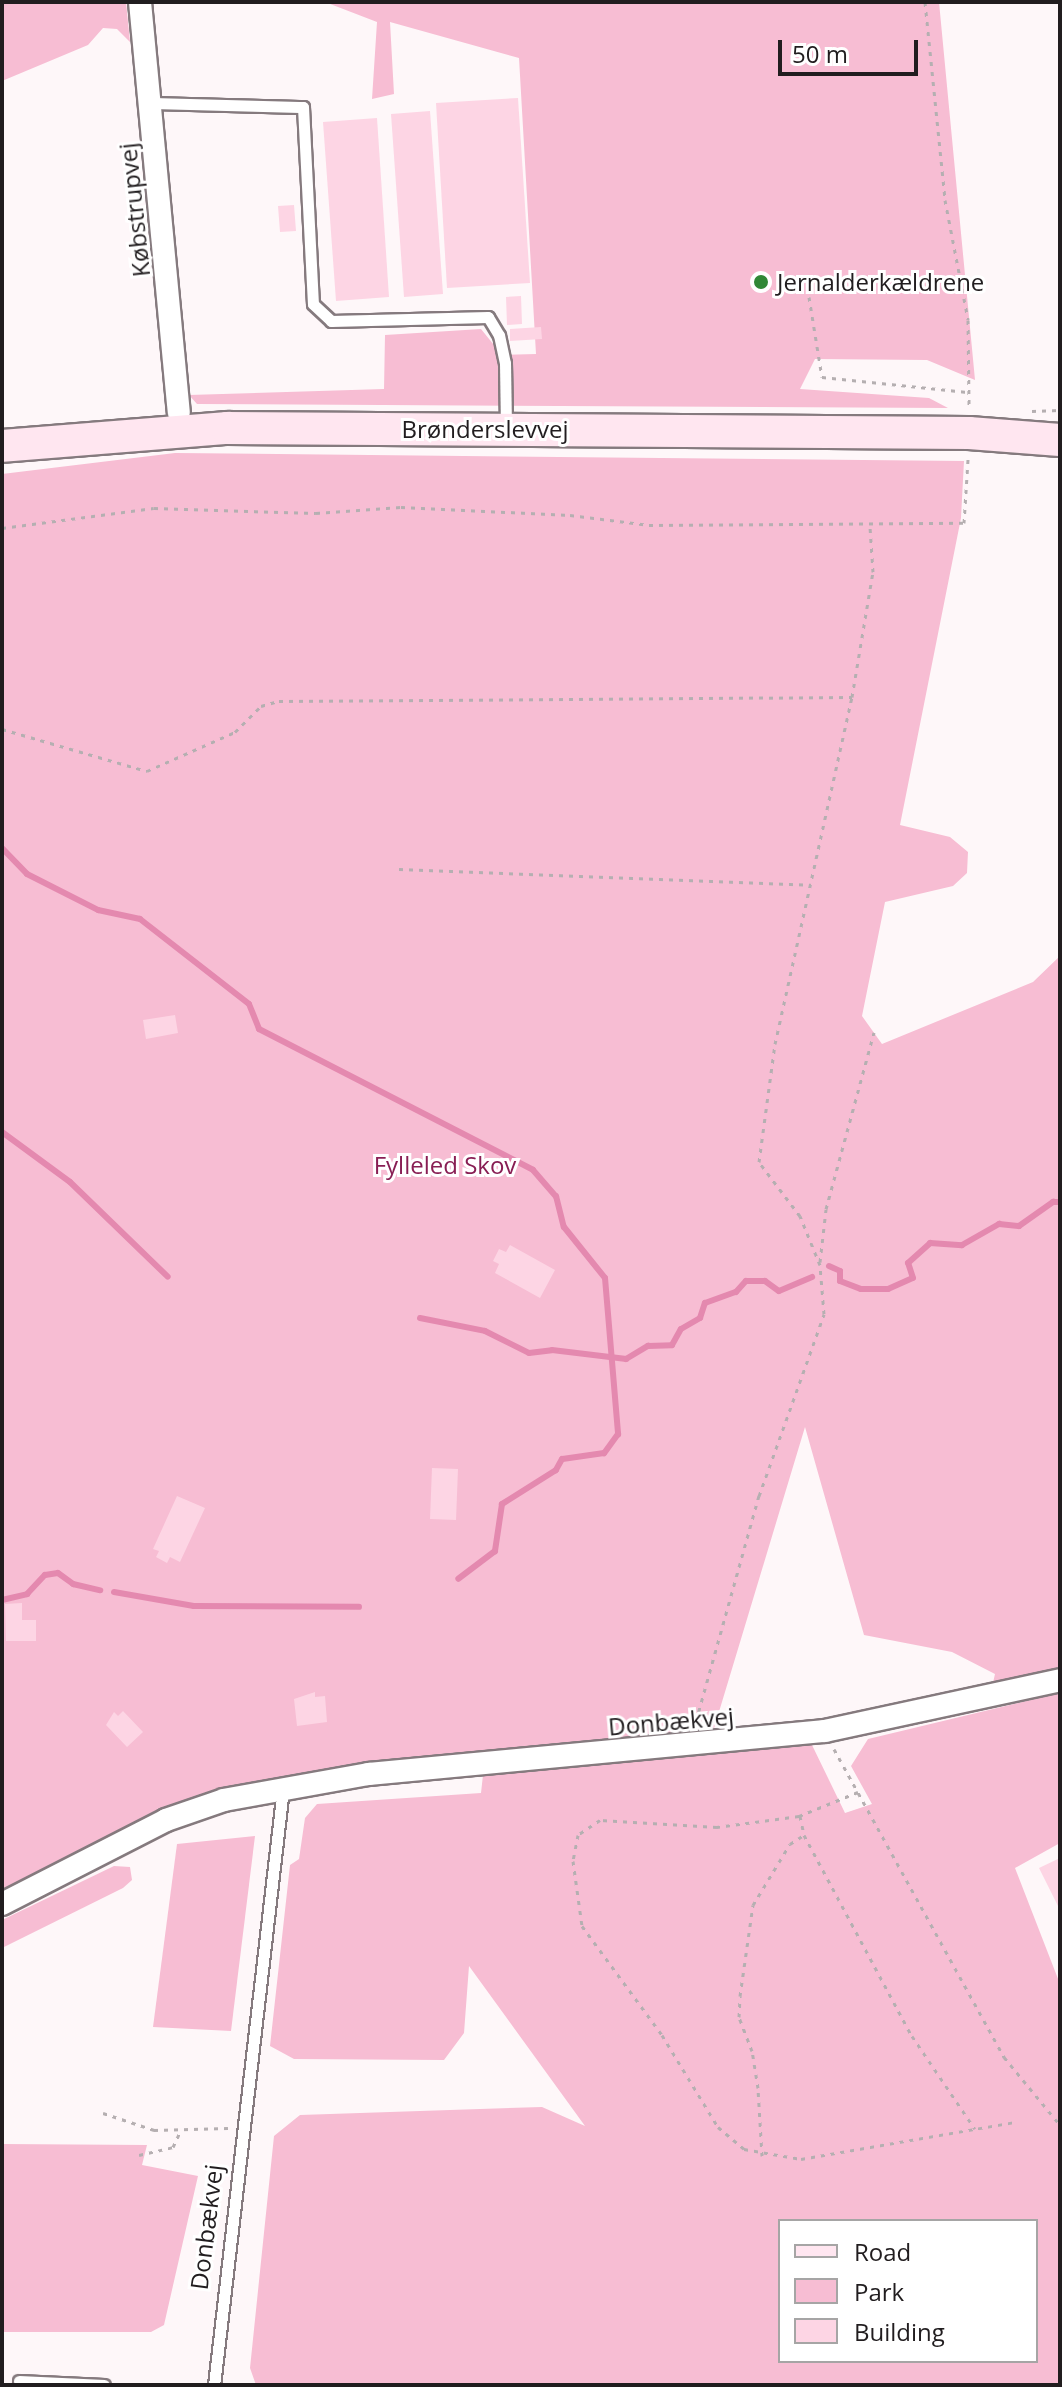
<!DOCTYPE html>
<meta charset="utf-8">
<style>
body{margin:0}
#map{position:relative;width:1062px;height:2387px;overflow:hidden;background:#fef7f9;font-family:"Open Sans",sans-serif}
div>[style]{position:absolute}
.green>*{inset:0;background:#f7bdd3}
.stream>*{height:6px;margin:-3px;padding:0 3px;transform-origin:3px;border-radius:3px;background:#e489af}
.building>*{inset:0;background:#fdd5e4}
.path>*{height:3px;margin-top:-1.5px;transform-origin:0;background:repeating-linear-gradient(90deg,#b5afb1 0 4px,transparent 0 10px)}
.roads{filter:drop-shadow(2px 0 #857a7e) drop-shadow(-2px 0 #857a7e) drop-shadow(0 2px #857a7e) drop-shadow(0 -2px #857a7e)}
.service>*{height:11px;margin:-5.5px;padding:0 5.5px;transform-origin:5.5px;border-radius:5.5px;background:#fff}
.minor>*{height:22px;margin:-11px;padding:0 11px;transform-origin:11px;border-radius:11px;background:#fff}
.secondary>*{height:32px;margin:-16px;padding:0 16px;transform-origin:16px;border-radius:16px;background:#ffe6f0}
.dots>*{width:22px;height:22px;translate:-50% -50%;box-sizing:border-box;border:4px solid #fff;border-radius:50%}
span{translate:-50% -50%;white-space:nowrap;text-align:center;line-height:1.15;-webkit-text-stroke:6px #fff;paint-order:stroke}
.street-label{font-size:24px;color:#211d1f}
.poi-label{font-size:24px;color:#211d1f}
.left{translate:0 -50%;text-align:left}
.park-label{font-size:24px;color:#881e54}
.frame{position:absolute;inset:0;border:4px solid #211d1f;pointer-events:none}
.legend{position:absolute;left:778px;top:2219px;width:260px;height:144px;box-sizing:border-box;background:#fff;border:2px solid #a6a5a5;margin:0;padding:10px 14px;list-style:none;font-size:24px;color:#211d1f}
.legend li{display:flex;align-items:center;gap:16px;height:40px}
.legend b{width:40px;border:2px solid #a6a5a5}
.scale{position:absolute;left:778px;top:40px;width:140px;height:36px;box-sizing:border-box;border:4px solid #211d1f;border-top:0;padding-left:10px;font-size:24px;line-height:28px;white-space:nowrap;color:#211d1f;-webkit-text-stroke:6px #fff;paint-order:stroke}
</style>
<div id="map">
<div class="green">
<div style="clip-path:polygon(2px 2px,126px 2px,130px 42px,117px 29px,103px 28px,88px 45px,2px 81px)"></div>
<div style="clip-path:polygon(325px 2px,939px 2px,975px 380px,927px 360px,815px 359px,800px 389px,929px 398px,948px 408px,197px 404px,189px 395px,384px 389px,385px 335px,481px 329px,502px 355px,536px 354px,519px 58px,390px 22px,394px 94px,372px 99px,377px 22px)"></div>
<div style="clip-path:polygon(175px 453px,964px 461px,961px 518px,900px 825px,950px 837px,968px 852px,967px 873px,953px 886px,885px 902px,862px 1016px,882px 1044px,1033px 982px,1060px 956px,1060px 1670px,992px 1687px,995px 1674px,952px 1652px,864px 1635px,805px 1427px,712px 1735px,364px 1764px,233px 1787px,152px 1816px,2px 1892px,2px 474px)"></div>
<div style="clip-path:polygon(evenodd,1060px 1693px,1060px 1843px,1015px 1868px,1060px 1984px,1060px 2385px,256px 2385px,250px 2368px,274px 2136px,300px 2115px,542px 2107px,585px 2126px,469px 1966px,464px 2033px,444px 2060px,294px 2059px,270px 2046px,290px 1865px,299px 1859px,305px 1818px,317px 1804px,481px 1793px,483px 1775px,812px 1745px,845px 1813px,872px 1804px,851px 1766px,868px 1739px,1060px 1693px,780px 2221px,1036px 2221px,1036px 2361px,780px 2361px,780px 2221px)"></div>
<div style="clip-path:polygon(255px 1836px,231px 2031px,153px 2027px,177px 1844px)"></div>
<div style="clip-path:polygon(114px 1866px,130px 1867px,132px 1880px,123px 1888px,2px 1948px,2px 1920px)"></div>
<div style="clip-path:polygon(2px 2144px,147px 2145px,142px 2165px,198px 2176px,164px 2325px,151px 2332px,2px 2332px)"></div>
</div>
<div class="stream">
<div style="left:2px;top:848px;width:36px;rotate:46deg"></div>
<div style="left:27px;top:874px;width:80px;rotate:26.9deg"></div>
<div style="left:98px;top:910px;width:43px;rotate:12.1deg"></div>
<div style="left:140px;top:919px;width:138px;rotate:37.9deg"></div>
<div style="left:249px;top:1004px;width:27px;rotate:68deg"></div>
<div style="left:259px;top:1029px;width:308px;rotate:27.2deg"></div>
<div style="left:533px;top:1170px;width:35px;rotate:49deg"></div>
<div style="left:556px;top:1196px;width:32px;rotate:76deg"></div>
<div style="left:564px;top:1227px;width:65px;rotate:51.2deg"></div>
<div style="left:605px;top:1278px;width:157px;rotate:85.2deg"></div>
<div style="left:618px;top:1434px;width:24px;rotate:126deg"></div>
<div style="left:604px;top:1453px;width:42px;rotate:171.9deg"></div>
<div style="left:562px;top:1459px;width:13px;rotate:119deg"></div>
<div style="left:556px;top:1470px;width:64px;rotate:147.8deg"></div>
<div style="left:502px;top:1504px;width:48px;rotate:98.5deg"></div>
<div style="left:495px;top:1551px;width:46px;rotate:142.9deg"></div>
<div style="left:2px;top:1132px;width:84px;rotate:36.3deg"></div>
<div style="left:70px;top:1182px;width:136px;rotate:44.1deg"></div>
<div style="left:829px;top:1266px;width:12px;rotate:24deg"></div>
<div style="left:840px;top:1271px;width:10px;rotate:90deg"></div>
<div style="left:840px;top:1281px;width:22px;rotate:21deg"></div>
<div style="left:861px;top:1289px;width:27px"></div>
<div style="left:888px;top:1289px;width:27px;rotate:-24deg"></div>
<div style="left:913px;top:1278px;width:16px;rotate:-108deg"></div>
<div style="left:908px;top:1263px;width:30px;rotate:-42deg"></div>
<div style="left:930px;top:1243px;width:32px;rotate:4deg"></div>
<div style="left:962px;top:1245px;width:43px;rotate:-29.6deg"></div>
<div style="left:999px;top:1224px;width:20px;rotate:6deg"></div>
<div style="left:1019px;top:1226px;width:42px;rotate:-35.2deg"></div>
<div style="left:1053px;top:1202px;width:7px"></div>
<div style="left:420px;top:1318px;width:66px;rotate:11.3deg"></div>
<div style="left:485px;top:1331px;width:49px;rotate:26.6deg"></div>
<div style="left:529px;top:1353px;width:23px;rotate:-7deg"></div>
<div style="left:552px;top:1350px;width:75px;rotate:6.9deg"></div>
<div style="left:626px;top:1359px;width:26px;rotate:-31deg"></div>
<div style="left:648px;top:1346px;width:24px;rotate:-2deg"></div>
<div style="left:672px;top:1345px;width:18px;rotate:-61deg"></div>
<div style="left:681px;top:1329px;width:22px;rotate:-30deg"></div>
<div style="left:700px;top:1318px;width:16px;rotate:-72deg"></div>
<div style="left:705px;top:1303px;width:33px;rotate:-20deg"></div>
<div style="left:736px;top:1292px;width:15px;rotate:-48deg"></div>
<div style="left:746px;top:1281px;width:19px"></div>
<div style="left:765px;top:1281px;width:17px;rotate:36deg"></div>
<div style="left:779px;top:1291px;width:36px;rotate:-23deg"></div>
<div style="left:114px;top:1592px;width:81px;rotate:9.9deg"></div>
<div style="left:194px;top:1606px;width:165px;rotate:0.3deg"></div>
<div style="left:2px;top:1600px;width:26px;rotate:-13deg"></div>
<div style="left:27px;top:1594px;width:26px;rotate:-47deg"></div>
<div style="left:45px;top:1575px;width:13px;rotate:-9deg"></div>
<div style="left:58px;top:1573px;width:19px;rotate:36deg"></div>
<div style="left:73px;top:1584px;width:28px;rotate:13deg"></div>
</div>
<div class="building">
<div style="clip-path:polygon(518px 98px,530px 283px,447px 288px,436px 103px)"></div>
<div style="clip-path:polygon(430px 111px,443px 294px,404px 297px,391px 114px)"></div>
<div style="clip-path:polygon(377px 118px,389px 297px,336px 301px,323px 122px)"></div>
<div style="clip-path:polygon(294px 205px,296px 231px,280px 232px,278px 206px)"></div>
<div style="clip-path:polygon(521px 296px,522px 324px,507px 325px,506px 297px)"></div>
<div style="clip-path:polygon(541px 327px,542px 339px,510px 341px,510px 329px)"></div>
<div style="clip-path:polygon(175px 1015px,178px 1033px,146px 1039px,143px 1020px)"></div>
<div style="clip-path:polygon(510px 1245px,555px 1270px,540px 1298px,495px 1273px,499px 1264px,493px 1261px,499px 1249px,506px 1252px)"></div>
<div style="clip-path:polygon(432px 1468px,458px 1469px,456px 1520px,430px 1519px)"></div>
<div style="clip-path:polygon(177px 1496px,205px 1508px,180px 1562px,170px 1557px,167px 1563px,156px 1557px,159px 1551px,153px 1549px)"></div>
<div style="clip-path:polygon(22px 1603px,22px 1620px,36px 1620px,36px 1641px,6px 1641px,5px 1604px)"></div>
<div style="clip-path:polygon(315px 1692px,315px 1697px,325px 1696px,327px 1722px,297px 1726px,294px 1699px)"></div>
<div style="clip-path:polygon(123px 1711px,143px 1732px,127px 1747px,106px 1725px,114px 1712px,118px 1716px)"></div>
<div style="clip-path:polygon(1060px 1858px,1060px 1910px,1039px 1868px)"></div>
</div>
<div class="path">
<div style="left:925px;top:2px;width:199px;rotate:84.2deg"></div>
<div style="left:945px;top:200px;width:122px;rotate:79.1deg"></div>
<div style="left:968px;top:320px;width:88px;rotate:89.3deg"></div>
<div style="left:809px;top:297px;width:81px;rotate:80.8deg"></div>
<div style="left:822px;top:377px;width:146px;rotate:5.9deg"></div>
<div style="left:1032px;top:411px;width:28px;rotate:-2deg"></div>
<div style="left:2px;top:528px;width:153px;rotate:-7.5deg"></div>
<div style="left:154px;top:508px;width:162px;rotate:1.8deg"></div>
<div style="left:316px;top:513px;width:85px;rotate:-4deg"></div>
<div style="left:401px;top:507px;width:169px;rotate:2.7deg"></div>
<div style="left:570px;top:515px;width:80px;rotate:7.2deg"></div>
<div style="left:649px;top:525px;width:315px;rotate:-0.4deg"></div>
<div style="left:964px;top:523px;width:64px;rotate:-86.4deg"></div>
<div style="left:2px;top:729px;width:151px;rotate:16.2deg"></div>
<div style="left:147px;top:771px;width:96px;rotate:-23.9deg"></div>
<div style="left:235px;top:732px;width:37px;rotate:-45deg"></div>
<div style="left:261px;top:706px;width:19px;rotate:-16deg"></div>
<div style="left:279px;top:701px;width:573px;rotate:-0.4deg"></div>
<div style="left:399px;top:869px;width:412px;rotate:2.2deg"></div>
<div style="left:820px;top:1262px;width:53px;rotate:-83.5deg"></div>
<div style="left:826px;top:1209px;width:183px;rotate:-74.8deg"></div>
<div style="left:696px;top:1721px;width:234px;rotate:-74.4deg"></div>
<div style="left:759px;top:1496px;width:193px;rotate:-70.3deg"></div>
<div style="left:824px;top:1314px;width:49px;rotate:-94.7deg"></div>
<div style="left:820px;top:1265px;width:53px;rotate:-112.2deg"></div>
<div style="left:800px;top:1216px;width:68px;rotate:-127.2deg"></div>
<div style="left:759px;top:1162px;width:119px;rotate:-82.3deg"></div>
<div style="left:775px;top:1044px;width:355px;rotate:-77.5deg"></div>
<div style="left:852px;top:697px;width:127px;rotate:-80.5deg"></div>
<div style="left:873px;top:572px;width:45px;rotate:-93.8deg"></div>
<div style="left:834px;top:1749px;width:352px;rotate:61.1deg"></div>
<div style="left:1004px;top:2057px;width:88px;rotate:50.5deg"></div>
<div style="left:858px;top:1792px;width:64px;rotate:157.9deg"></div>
<div style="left:799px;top:1816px;width:83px;rotate:172.4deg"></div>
<div style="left:717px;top:1827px;width:117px;rotate:-176.6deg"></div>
<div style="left:600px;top:1820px;width:27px;rotate:146deg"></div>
<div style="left:578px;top:1835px;width:26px;rotate:101deg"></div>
<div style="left:573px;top:1861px;width:66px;rotate:82.1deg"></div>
<div style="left:582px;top:1926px;width:135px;rotate:53.7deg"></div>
<div style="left:662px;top:2035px;width:108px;rotate:58.7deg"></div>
<div style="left:718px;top:2127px;width:34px;rotate:40deg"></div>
<div style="left:744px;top:2149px;width:58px;rotate:10deg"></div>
<div style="left:801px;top:2159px;width:218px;rotate:-9.8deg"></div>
<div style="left:800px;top:1816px;width:19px;rotate:78deg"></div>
<div style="left:804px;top:1835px;width:228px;rotate:61.8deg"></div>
<div style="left:912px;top:2036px;width:112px;rotate:55.9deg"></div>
<div style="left:103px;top:2113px;width:54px;rotate:18.4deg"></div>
<div style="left:154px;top:2130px;width:74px;rotate:-1.5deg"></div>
<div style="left:139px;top:2155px;width:35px;rotate:-13deg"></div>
<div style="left:173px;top:2147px;width:19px;rotate:-65deg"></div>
<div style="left:762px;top:2156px;width:68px;rotate:-93.4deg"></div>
<div style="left:758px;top:2088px;width:37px;rotate:-99deg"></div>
<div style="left:752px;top:2051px;width:36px;rotate:-111deg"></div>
<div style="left:739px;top:2017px;width:21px;rotate:-87deg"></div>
<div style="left:740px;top:1996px;width:92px;rotate:-81.9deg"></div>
<div style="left:753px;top:1905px;width:71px;rotate:-58.8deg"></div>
<div style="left:790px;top:1844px;width:17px;rotate:-33deg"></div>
</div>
<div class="roads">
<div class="service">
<div style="left:149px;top:103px;width:154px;rotate:1.5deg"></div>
<div style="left:303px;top:107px;width:197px;rotate:87.1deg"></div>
<div style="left:313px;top:304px;width:25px;rotate:43deg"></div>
<div style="left:331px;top:321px;width:157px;rotate:-1.5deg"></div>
<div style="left:488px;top:317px;width:21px;rotate:59deg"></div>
<div style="left:499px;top:335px;width:29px;rotate:78deg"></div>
<div style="left:505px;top:363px;width:66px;rotate:89.1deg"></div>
<div style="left:19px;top:2381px;width:85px;rotate:2.7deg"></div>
<div style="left:214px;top:2385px;width:600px;rotate:-83.4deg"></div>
</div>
<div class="minor">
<div style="left:140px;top:2px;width:412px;rotate:84.6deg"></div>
<div style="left:2px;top:1904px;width:184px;rotate:-27.1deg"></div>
<div style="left:166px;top:1820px;width:61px;rotate:-19deg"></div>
<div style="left:224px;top:1800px;width:147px;rotate:-10.2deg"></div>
<div style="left:369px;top:1774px;width:458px;rotate:-5.4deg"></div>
<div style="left:825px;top:1731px;width:240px;rotate:-12.2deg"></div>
</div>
<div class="secondary">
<div style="left:2px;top:446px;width:226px;rotate:-4.6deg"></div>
<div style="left:227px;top:428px;width:742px;rotate:0.39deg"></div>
<div style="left:969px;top:433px;width:91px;rotate:4.4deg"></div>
</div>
</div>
<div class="dots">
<div style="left:761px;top:282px;background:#308736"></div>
</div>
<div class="street-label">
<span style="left:134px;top:210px;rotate:-96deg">Købstrupvej</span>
<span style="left:485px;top:429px">Brønderslevvej</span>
<span style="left:671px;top:1721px;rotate:-5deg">Donbækvej</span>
<span style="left:206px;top:2227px;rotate:-83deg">Donbækvej</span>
</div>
<div class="poi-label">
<span class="left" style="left:777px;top:282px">Jernalderkældrene</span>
</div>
<div class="park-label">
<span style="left:445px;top:1165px">Fylleled Skov</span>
</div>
<div class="frame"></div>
<ul class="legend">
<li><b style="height:10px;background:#ffe6f0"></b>Road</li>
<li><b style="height:22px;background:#f7bdd3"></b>Park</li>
<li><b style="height:22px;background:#fdd5e4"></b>Building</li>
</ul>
<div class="scale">50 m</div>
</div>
